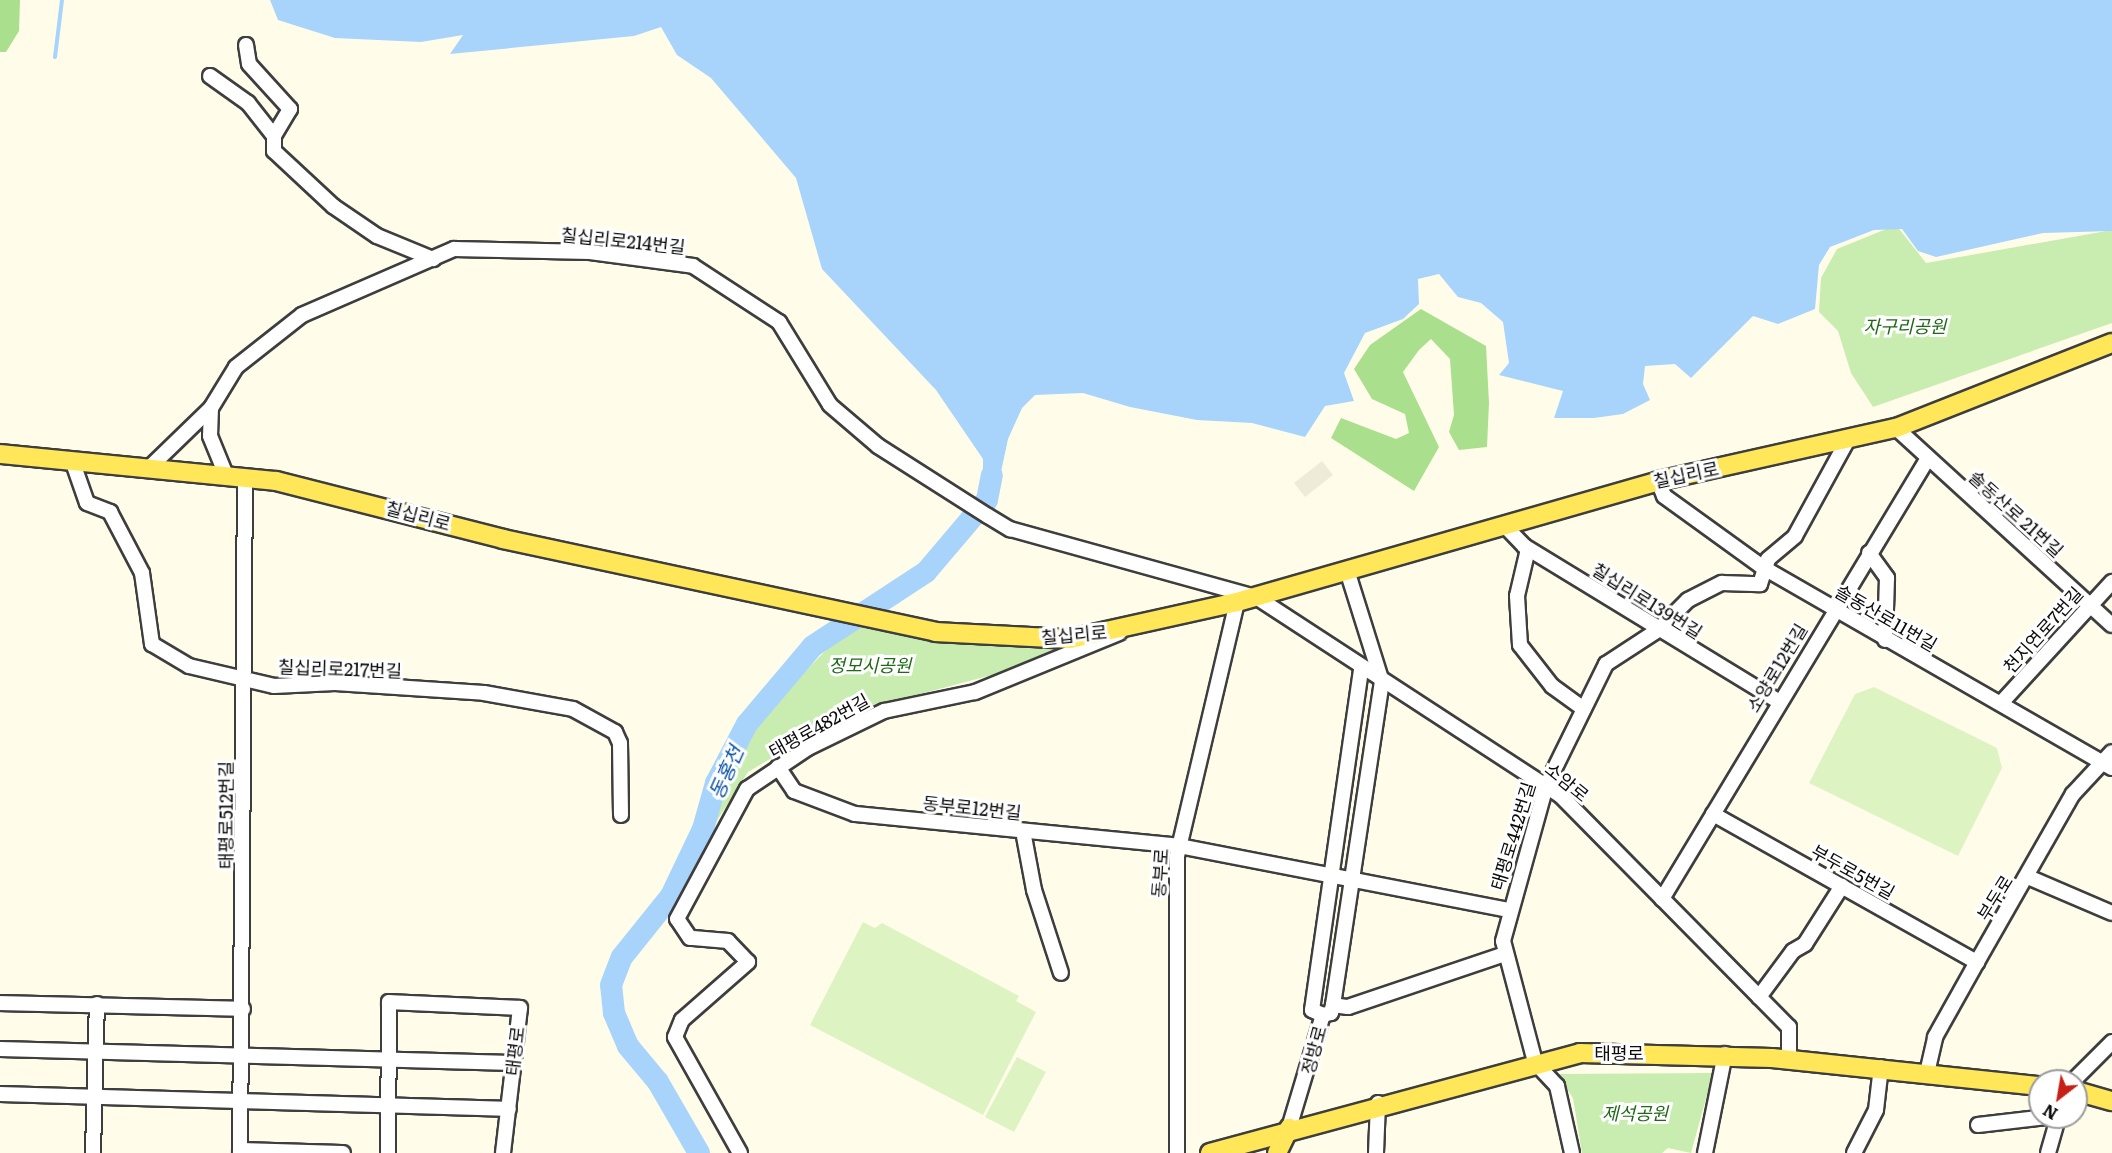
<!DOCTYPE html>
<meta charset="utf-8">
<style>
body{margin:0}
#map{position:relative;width:2112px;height:1153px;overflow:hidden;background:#fffde9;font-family:Literata,"Noto Sans KR",serif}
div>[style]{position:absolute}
.green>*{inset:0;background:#c9edb0}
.forest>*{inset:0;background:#aadf8d}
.pitch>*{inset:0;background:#ddf3c2}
.plaza>*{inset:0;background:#efebd9}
.water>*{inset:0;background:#a8d4fc}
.stream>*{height:4px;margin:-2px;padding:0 2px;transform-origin:2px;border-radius:2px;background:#a8d4fc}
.river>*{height:22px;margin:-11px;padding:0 11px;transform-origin:11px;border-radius:11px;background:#a8d4fc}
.roads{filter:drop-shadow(2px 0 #3e3e3e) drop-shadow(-2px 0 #3e3e3e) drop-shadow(0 2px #3e3e3e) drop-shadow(0 -2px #3e3e3e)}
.minor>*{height:14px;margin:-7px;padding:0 7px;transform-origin:7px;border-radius:7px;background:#fff}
.major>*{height:18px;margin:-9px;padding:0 9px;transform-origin:9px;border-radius:9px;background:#ffe759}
span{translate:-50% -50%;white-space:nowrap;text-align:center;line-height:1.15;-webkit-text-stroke:6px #fff;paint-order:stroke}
.street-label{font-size:18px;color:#0b0b0b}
.park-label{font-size:18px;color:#1f6816;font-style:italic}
.water-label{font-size:20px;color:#0a53a7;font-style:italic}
.north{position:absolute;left:2028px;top:1069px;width:60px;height:60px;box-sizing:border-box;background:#fff;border:2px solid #9d9d9d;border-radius:50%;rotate:211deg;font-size:16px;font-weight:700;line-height:24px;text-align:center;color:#0b0b0b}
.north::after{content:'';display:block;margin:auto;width:21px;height:27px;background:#c72017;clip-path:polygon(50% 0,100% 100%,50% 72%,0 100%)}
</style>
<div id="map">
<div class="green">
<div style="clip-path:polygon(1896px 225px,1926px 263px,2112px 230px,2112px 323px,1873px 407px,1851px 373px,1838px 331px,1819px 312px,1821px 278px,1837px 249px)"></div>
<div style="clip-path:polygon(855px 620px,1086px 650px,845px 714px,748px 772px,677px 883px,747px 732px)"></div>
<div style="clip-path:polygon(1713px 1073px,1691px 1153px,1668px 1148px,1662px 1153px,1582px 1153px,1573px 1098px,1557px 1074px)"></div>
</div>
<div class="forest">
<div style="clip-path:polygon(0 0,20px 0,19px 31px,6px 52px,0 52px)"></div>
<div style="clip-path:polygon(1421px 309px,1486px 346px,1489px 403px,1487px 447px,1459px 450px,1449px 432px,1454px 415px,1450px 359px,1431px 339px,1419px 350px,1403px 372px,1439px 447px,1414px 491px,1331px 438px,1341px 418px,1396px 439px,1409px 433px,1405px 414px,1372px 399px,1354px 369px,1370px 345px)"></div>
</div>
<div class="pitch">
<div style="clip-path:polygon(1874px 687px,1997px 748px,2002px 768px,1958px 856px,1809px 783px,1855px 694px)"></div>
<div style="clip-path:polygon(863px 922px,875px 928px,882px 923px,1019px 996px,1016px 1001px,1036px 1012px,983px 1115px,810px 1025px)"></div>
<div style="clip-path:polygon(1017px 1057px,1046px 1072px,1014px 1132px,985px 1117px)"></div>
</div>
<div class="plaza">
<div style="clip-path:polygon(1322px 461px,1333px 475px,1305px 497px,1294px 483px)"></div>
</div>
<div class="water">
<div style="clip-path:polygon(270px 0,2112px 0,2112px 231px,2043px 233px,1936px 257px,1918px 251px,1902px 229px,1874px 230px,1830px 247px,1819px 265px,1815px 309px,1778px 324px,1753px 316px,1691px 378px,1675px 364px,1645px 366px,1643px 384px,1650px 400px,1623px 414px,1594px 418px,1554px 418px,1563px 391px,1499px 375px,1509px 363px,1503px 322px,1481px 303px,1458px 297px,1439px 274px,1418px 279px,1419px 304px,1403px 319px,1365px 333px,1344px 373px,1354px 401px,1325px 406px,1305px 437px,1252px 423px,1197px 420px,1130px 407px,1083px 393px,1035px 395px,1022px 408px,1008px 439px,994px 505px,983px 503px,983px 459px,936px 390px,822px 269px,796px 178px,711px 78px,677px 55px,661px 27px,634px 36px,450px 54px,463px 35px,421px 42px,335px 38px,278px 20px)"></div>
</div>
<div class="stream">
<div style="left:55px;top:57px;width:57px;rotate:-83deg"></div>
</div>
<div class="river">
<div style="left:699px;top:1153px;width:82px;rotate:-120deg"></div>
<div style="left:658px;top:1082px;width:47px;rotate:-129.8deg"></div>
<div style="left:628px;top:1046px;width:36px;rotate:-113deg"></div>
<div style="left:614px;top:1013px;width:28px;rotate:-96deg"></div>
<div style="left:611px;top:985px;width:30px;rotate:-69deg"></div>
<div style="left:622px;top:957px;width:78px;rotate:-51.2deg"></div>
<div style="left:671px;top:896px;width:74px;rotate:-64.5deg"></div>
<div style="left:703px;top:829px;width:48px;rotate:-74.2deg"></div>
<div style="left:716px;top:783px;width:67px;rotate:-62.3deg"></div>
<div style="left:747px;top:724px;width:102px;rotate:-49.8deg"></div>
<div style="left:813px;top:646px;width:135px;rotate:-33.2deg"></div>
<div style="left:926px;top:572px;width:94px;rotate:-49.7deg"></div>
<div style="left:987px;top:500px;width:25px;rotate:-79deg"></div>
</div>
<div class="roads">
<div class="minor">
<div style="left:246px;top:45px;width:19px;rotate:81deg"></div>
<div style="left:249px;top:64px;width:61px;rotate:47.7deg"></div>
<div style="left:290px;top:109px;width:31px;rotate:121deg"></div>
<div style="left:210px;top:76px;width:47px;rotate:35.4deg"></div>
<div style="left:248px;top:103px;width:42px;rotate:51.8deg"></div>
<div style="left:274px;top:136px;width:15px;rotate:90deg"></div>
<div style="left:274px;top:151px;width:81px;rotate:43deg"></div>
<div style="left:333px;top:206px;width:53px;rotate:34.3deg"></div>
<div style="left:377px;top:236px;width:61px;rotate:22.3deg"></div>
<div style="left:211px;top:408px;width:28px;rotate:92deg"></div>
<div style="left:210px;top:436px;width:42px;rotate:67.7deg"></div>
<div style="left:1896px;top:428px;width:292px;rotate:42.4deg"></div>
<div style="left:73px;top:463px;width:42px;rotate:70.7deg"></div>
<div style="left:87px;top:503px;width:25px;rotate:21deg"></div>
<div style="left:110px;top:512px;width:69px;rotate:62.3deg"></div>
<div style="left:142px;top:573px;width:72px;rotate:82deg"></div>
<div style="left:152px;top:644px;width:43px;rotate:30.7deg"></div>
<div style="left:189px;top:666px;width:87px;rotate:13.2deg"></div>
<div style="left:274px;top:686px;width:61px;rotate:-2.8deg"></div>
<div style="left:335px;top:683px;width:149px;rotate:3.8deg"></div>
<div style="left:484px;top:693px;width:90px;rotate:10.2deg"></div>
<div style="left:573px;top:709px;width:48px;rotate:28.7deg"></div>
<div style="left:615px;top:732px;width:12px;rotate:66deg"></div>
<div style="left:620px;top:743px;width:72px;rotate:89.2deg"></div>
<div style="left:148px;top:469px;width:88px;rotate:-44.1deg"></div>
<div style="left:211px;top:408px;width:48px;rotate:-58.6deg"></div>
<div style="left:236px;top:367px;width:84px;rotate:-38.2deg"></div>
<div style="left:302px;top:315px;width:166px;rotate:-23.5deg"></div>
<div style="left:454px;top:249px;width:136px;rotate:1.3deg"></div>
<div style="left:590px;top:252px;width:104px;rotate:7.7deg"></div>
<div style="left:693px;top:266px;width:103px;rotate:33.1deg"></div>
<div style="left:779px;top:322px;width:97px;rotate:58.4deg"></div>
<div style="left:830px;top:405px;width:63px;rotate:40.5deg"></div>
<div style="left:878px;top:446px;width:130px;rotate:32.5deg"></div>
<div style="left:988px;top:516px;width:26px;rotate:31deg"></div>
<div style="left:1010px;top:529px;width:255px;rotate:15.5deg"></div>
<div style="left:1256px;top:597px;width:363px;rotate:33.1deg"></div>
<div style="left:1560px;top:795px;width:326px;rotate:45.4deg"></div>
<div style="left:1789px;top:1027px;width:33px;rotate:90deg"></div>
<div style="left:1658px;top:481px;width:16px;rotate:68deg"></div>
<div style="left:1664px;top:496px;width:123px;rotate:35.8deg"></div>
<div style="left:1764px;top:568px;width:401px;rotate:29.9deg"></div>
<div style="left:1504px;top:525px;width:29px;rotate:46deg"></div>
<div style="left:1524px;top:546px;width:298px;rotate:31.4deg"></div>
<div style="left:1528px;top:549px;width:48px;rotate:103.2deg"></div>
<div style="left:1517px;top:596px;width:49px;rotate:86.5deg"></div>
<div style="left:1520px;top:645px;width:52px;rotate:52deg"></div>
<div style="left:1552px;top:686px;width:39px;rotate:36deg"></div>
<div style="left:1869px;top:553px;width:31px;rotate:54deg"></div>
<div style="left:1887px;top:578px;width:62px;rotate:91.8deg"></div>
<div style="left:2002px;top:702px;width:163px;rotate:-47.5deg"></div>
<div style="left:778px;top:767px;width:29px;rotate:56deg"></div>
<div style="left:794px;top:791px;width:65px;rotate:20.7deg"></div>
<div style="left:855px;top:814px;width:326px;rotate:5.6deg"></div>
<div style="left:1179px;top:846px;width:336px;rotate:11deg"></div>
<div style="left:1713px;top:814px;width:303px;rotate:29.3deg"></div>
<div style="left:1023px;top:831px;width:60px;rotate:79.4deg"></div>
<div style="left:1034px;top:890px;width:87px;rotate:72deg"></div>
<div style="left:2028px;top:877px;width:91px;rotate:23.2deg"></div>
<div style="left:1662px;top:899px;width:515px;rotate:-58.9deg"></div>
<div style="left:1759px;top:997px;width:57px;rotate:-53.5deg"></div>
<div style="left:1793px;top:951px;width:14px;rotate:-30deg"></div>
<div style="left:1805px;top:944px;width:69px;rotate:-57.5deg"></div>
<div style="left:0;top:1003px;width:243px;rotate:1.4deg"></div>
<div style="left:1333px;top:1005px;width:15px;rotate:8deg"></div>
<div style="left:1348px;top:1007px;width:166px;rotate:-18.7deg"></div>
<div style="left:1323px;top:1015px;width:8px;rotate:-14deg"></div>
<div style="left:1331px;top:1013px;width:8px;rotate:-76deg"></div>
<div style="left:1333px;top:1005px;width:327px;rotate:-81.4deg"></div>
<div style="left:1382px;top:682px;width:117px;rotate:-107.4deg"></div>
<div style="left:1323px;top:1015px;width:12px;rotate:-156deg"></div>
<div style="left:1312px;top:1010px;width:345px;rotate:-81.8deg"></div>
<div style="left:0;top:1049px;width:513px;rotate:1.56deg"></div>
<div style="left:1927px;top:1073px;width:37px;rotate:-77deg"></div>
<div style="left:1935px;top:1037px;width:86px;rotate:-60.8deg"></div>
<div style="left:1977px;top:962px;width:193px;rotate:-60.3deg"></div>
<div style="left:2073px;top:794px;width:57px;rotate:-47.1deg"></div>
<div style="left:2073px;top:1081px;width:55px;rotate:-45deg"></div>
<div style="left:0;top:1094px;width:509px;rotate:1.69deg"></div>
<div style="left:1978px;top:1125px;width:69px;rotate:-6.6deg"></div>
<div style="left:1289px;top:1128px;width:118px;rotate:-73.3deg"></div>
<div style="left:240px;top:1150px;width:103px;rotate:1.7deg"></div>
<div style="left:93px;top:1153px;width:149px;rotate:-88.5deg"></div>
<div style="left:240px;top:1153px;width:676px;rotate:-89.58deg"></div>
<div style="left:388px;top:1153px;width:151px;rotate:-89.6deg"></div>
<div style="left:389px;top:1002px;width:131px;rotate:2.6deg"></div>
<div style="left:520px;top:1008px;width:146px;rotate:96.7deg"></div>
<div style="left:740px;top:1153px;width:133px;rotate:-119.3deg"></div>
<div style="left:675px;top:1037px;width:18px;rotate:-68deg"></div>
<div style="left:682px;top:1020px;width:88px;rotate:-41.3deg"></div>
<div style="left:748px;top:962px;width:29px;rotate:-134deg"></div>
<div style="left:728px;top:941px;width:38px;rotate:-175deg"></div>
<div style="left:690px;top:938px;width:23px;rotate:-124deg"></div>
<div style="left:677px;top:919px;width:148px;rotate:-61.7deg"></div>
<div style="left:747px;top:789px;width:73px;rotate:-33.9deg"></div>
<div style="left:808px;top:748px;width:85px;rotate:-26deg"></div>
<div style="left:884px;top:711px;width:93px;rotate:-11.8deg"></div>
<div style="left:975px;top:692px;width:156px;rotate:-22.3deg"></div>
<div style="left:1177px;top:1153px;width:297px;rotate:-90deg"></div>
<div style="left:1177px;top:856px;width:261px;rotate:-76.7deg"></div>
<div style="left:1376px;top:1153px;width:50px;rotate:-87.7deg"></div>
<div style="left:1572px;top:1153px;width:69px;rotate:-102.6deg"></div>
<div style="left:1557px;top:1086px;width:33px;rotate:-133deg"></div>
<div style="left:1535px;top:1062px;width:125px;rotate:-104.8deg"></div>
<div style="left:1503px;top:941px;width:161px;rotate:-74.5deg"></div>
<div style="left:1546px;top:786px;width:136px;rotate:-63.8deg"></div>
<div style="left:1606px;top:664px;width:62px;rotate:-33.2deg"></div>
<div style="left:1658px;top:630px;width:42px;rotate:-45deg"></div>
<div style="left:1688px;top:600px;width:38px;rotate:-27deg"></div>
<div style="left:1722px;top:583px;width:38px;rotate:2deg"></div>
<div style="left:1760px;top:584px;width:26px;rotate:-72deg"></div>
<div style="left:1768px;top:559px;width:35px;rotate:-40deg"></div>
<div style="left:1795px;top:536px;width:108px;rotate:-61.3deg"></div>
<div style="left:1705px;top:1153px;width:101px;rotate:-78.6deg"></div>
<div style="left:1854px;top:1153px;width:48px;rotate:-62.9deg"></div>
<div style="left:1876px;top:1110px;width:43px;rotate:-83.4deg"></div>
<div style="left:2048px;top:1153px;width:37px;rotate:-74deg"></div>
</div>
<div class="major">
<div style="left:0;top:454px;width:277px;rotate:5.6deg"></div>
<div style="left:276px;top:481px;width:234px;rotate:14.3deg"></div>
<div style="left:503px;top:539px;width:442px;rotate:12.1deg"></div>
<div style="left:935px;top:632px;width:135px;rotate:3deg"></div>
<div style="left:1070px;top:639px;width:171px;rotate:-12.5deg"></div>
<div style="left:1237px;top:602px;width:438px;rotate:-16deg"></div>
<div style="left:1658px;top:481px;width:244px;rotate:-12.6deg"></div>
<div style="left:1896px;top:428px;width:232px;rotate:-21.5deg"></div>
<div style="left:2076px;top:1091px;width:37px;rotate:16deg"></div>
<div style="left:1210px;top:1153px;width:383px;rotate:-15.1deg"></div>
<div style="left:1580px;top:1053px;width:192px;rotate:1.5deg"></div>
<div style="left:1772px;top:1058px;width:269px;rotate:6deg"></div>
<div style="left:1277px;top:1153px;width:28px;rotate:-64deg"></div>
</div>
</div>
<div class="street-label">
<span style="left:623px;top:241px;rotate:6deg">칠십리로214번길</span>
<span style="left:1686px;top:475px;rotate:-12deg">칠십리로</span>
<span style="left:2016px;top:514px;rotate:42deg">솔동산로 21번길</span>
<span style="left:418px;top:516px;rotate:15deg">칠십리로</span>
<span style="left:1647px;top:601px;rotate:32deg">칠십리로139번길</span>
<span style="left:1886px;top:618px;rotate:30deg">솔동산로11번길</span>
<span style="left:2043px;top:630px;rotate:-48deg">천지연로7번길</span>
<span style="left:1074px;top:635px;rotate:-5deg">칠십리로</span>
<span style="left:1777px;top:668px;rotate:-59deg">소양로12번길</span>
<span style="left:340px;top:669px;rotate:2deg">칠십리로217번길</span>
<span style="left:819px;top:726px;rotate:-29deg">태평로482번길</span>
<span style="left:1567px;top:782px;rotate:39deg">소암로</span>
<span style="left:972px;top:808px;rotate:6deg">동부로12번길</span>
<span style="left:226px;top:815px;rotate:-90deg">태평로512번길</span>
<span style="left:1513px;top:836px;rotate:-73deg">태평로442번길</span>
<span style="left:1853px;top:872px;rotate:29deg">부두로5번길</span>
<span style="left:1160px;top:873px;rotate:-86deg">동부로</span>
<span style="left:1995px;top:898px;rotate:-58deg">부두로</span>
<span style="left:1314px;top:1050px;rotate:-75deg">정방로</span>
<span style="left:515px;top:1051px;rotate:-83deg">태평로</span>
<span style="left:1619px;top:1053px">태평로</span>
</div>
<div class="park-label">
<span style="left:1905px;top:326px">자구리공원</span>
<span style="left:870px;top:665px">정모시공원</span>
<span style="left:1635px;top:1113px">제석공원</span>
</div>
<div class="water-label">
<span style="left:725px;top:772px;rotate:-66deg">동홍천</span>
</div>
<div class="north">N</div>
</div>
